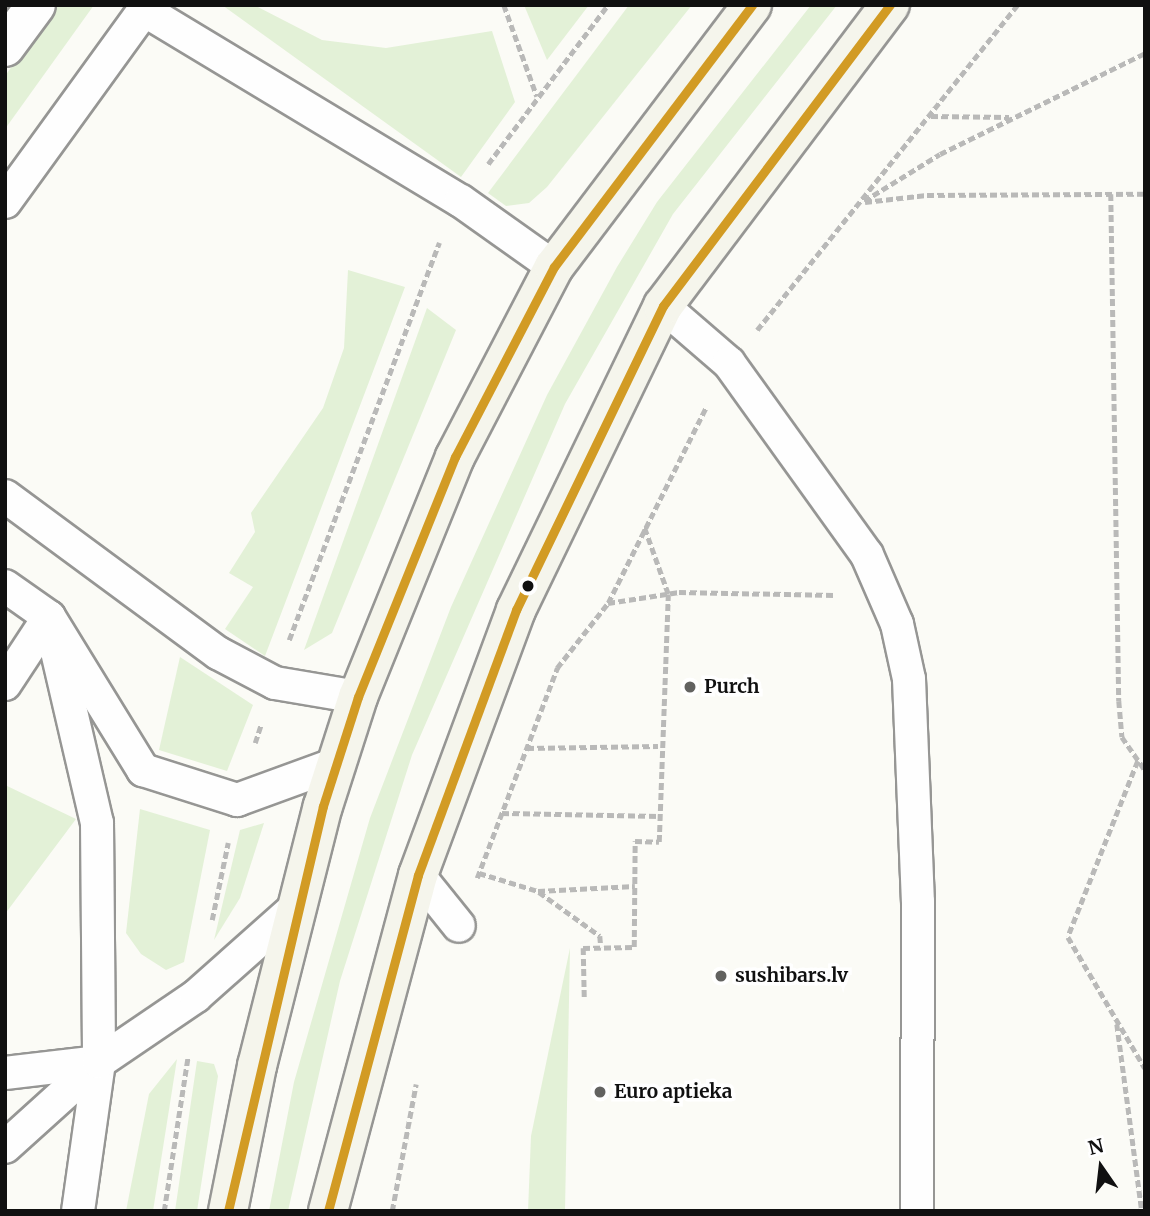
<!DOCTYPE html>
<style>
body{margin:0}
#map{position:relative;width:1150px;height:1216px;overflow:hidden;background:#fbfbf6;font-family:Merriweather,serif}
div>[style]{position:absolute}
.green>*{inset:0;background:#e3f1d7}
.path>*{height:4.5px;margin-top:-2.25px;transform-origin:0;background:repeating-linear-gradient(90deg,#b9b9b8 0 7px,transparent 0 10.5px)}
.roads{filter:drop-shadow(2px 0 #969694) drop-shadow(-2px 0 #969694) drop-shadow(0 2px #969694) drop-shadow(0 -2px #969694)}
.service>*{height:32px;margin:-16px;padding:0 16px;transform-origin:16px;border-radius:16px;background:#fefefe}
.minor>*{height:38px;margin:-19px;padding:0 19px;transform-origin:19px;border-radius:19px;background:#fefefe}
.secondary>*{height:38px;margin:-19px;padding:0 19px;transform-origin:19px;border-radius:19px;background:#f5f5ec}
.bus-1>*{height:9px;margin:-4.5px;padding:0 4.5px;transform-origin:4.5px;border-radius:4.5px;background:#d29b24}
.dots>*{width:19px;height:19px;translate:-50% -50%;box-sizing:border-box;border:4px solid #fff;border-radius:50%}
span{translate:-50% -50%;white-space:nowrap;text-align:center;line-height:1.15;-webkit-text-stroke:7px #fff;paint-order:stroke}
.poi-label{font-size:19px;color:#101010;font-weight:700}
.left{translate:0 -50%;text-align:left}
.frame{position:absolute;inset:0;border:7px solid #101010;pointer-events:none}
.north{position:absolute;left:1066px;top:1132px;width:70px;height:70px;-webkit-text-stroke:5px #fff;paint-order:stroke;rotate:346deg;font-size:19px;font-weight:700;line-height:28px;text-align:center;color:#101010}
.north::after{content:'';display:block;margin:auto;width:24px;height:32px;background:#101010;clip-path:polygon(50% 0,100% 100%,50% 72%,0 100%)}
</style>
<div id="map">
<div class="green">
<div style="clip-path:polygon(56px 5px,94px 5px,5px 129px,5px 76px)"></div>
<div style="clip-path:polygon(222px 5px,254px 5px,322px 40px,386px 48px,492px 31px,515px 102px,461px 177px)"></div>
<div style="clip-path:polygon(524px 5px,589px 5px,547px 60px)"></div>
<div style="clip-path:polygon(629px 5px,692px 5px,547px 187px,529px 203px,506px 206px,488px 193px)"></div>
<div style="clip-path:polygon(811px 5px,837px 5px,673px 214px,565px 404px,412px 755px,340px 981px,288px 1211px,269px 1211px,294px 1082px,370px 818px,451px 607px,547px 395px,617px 267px,657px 202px)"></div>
<div style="clip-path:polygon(348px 270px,405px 287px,265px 656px,225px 629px,253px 587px,229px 573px,255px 532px,251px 513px,323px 408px,344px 348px)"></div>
<div style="clip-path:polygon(427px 308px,456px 330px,332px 633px,304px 650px)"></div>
<div style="clip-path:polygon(180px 657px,253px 705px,227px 771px,159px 750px)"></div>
<div style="clip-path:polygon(5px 785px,76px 819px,5px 914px)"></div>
<div style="clip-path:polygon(140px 809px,210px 830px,184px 962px,166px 970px,141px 954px,126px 933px)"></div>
<div style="clip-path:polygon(264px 823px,240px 898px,214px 940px,240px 830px)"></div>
<div style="clip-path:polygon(570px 948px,565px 1211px,528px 1211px,531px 1136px)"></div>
<div style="clip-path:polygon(177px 1059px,153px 1211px,126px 1211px,149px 1094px)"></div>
<div style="clip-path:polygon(197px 1061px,214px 1064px,218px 1076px,197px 1211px,175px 1211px)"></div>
</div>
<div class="path">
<div style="left:504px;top:5px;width:97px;rotate:70.1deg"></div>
<div style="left:931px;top:116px;width:78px;rotate:0.7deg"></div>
<div style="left:488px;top:164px;width:199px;rotate:-53deg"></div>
<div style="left:1111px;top:194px;width:507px;rotate:89.1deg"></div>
<div style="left:1119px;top:701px;width:36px;rotate:85deg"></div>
<div style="left:1122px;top:737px;width:40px;rotate:55.1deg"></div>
<div style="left:864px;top:201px;width:89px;rotate:-31.7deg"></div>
<div style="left:940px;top:154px;width:229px;rotate:-26.2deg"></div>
<div style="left:865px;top:202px;width:62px;rotate:-6.4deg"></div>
<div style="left:927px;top:195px;width:218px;rotate:-0.3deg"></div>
<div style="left:757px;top:330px;width:416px;rotate:-51.3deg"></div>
<div style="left:608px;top:603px;width:72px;rotate:-8.8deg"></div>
<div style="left:679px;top:592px;width:155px;rotate:1.1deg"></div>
<div style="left:289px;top:640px;width:425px;rotate:-69.3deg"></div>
<div style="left:255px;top:743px;width:19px;rotate:-72deg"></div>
<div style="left:527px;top:748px;width:131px;rotate:-0.9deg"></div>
<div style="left:1138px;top:761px;width:189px;rotate:111.7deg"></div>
<div style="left:1068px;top:937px;width:152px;rotate:59.6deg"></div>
<div style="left:502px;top:813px;width:157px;rotate:1.1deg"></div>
<div style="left:479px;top:873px;width:62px;rotate:17deg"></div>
<div style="left:538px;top:891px;width:97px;rotate:-3deg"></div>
<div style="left:477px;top:878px;width:225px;rotate:-69.1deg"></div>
<div style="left:557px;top:668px;width:83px;rotate:-51.9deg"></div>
<div style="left:608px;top:603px;width:219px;rotate:-63.4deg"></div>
<div style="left:539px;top:892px;width:75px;rotate:35.8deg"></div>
<div style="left:600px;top:936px;width:11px;rotate:85deg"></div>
<div style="left:212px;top:920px;width:79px;rotate:-78.3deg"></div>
<div style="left:584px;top:997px;width:49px;rotate:-91.2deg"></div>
<div style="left:583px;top:948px;width:51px;rotate:-1.1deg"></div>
<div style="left:634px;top:947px;width:106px;rotate:-89.5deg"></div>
<div style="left:635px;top:841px;width:24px;rotate:2deg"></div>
<div style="left:659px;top:842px;width:248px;rotate:-87.9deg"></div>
<div style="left:668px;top:594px;width:71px;rotate:-109.7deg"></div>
<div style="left:1117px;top:1024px;width:189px;rotate:82.4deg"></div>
<div style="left:164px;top:1211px;width:157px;rotate:-81.2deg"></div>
<div style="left:392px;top:1211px;width:129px;rotate:-79.3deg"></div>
</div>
<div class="roads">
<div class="service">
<div style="left:5px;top:202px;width:237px;rotate:-54.1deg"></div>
<div style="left:144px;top:10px;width:370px;rotate:31.1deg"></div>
<div style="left:461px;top:201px;width:114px;rotate:35.4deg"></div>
<div style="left:663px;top:306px;width:87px;rotate:40.8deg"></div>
<div style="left:729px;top:363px;width:236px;rotate:54.3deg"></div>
<div style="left:867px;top:555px;width:75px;rotate:66.5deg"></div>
<div style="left:897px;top:624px;width:56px;rotate:77.7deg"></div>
<div style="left:909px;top:679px;width:223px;rotate:87.7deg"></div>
<div style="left:918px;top:902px;width:309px;rotate:90.2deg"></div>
<div style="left:5px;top:496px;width:265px;rotate:36.4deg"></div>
<div style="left:218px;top:653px;width:64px;rotate:27.8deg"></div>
<div style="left:275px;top:683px;width:84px;rotate:9.6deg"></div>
<div style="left:5px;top:586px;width:54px;rotate:35.2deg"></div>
<div style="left:49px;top:617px;width:180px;rotate:58.4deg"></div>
<div style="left:143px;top:770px;width:99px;rotate:17.7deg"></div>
<div style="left:237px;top:800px;width:105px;rotate:-20deg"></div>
<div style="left:49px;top:617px;width:212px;rotate:76.9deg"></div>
<div style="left:97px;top:823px;width:239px;rotate:89.5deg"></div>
<div style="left:99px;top:1062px;width:150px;rotate:98deg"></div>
<div style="left:5px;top:684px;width:80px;rotate:-56.7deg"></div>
<div style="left:418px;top:875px;width:65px;rotate:51.2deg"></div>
<div style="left:5px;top:1073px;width:95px;rotate:-6.7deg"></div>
<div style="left:5px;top:1147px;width:127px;rotate:-42.1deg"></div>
<div style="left:99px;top:1062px;width:117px;rotate:-34.2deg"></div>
<div style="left:196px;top:996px;width:130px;rotate:-41.6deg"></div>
</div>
<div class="minor">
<div style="left:5px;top:47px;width:52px;rotate:-53.6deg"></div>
</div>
<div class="secondary">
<div style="left:228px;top:1211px;width:148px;rotate:-78.7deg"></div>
<div style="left:257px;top:1066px;width:268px;rotate:-75.8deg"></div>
<div style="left:323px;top:806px;width:114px;rotate:-72.2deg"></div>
<div style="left:358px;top:697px;width:259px;rotate:-68deg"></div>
<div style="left:455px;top:457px;width:214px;rotate:-62.5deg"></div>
<div style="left:554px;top:267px;width:328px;rotate:-52.9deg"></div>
<div style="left:328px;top:1211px;width:348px;rotate:-75deg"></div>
<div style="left:418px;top:875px;width:283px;rotate:-69.7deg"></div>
<div style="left:516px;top:610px;width:338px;rotate:-64.2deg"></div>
<div style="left:663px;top:306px;width:377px;rotate:-53deg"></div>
</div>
</div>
<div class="bus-1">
<div style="left:228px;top:1211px;width:416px;rotate:-76.8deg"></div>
<div style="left:323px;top:806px;width:114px;rotate:-72.2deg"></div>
<div style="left:358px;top:697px;width:259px;rotate:-68deg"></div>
<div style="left:455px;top:457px;width:214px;rotate:-62.5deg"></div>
<div style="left:554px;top:267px;width:328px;rotate:-52.9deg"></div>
<div style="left:328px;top:1211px;width:348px;rotate:-75deg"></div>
<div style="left:418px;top:875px;width:283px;rotate:-69.7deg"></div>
<div style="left:516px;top:610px;width:338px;rotate:-64.2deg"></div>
<div style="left:663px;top:306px;width:377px;rotate:-53deg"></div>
</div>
<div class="dots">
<div style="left:528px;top:586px;background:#101010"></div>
<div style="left:690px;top:687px;background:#626260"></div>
<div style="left:721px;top:976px;background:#626260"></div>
<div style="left:600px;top:1092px;background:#626260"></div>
</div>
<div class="poi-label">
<span class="left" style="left:704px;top:687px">Purch</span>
<span class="left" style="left:735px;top:976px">sushibars.lv</span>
<span class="left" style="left:614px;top:1092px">Euro aptieka</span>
</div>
<div class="frame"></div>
<div class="north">N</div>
</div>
